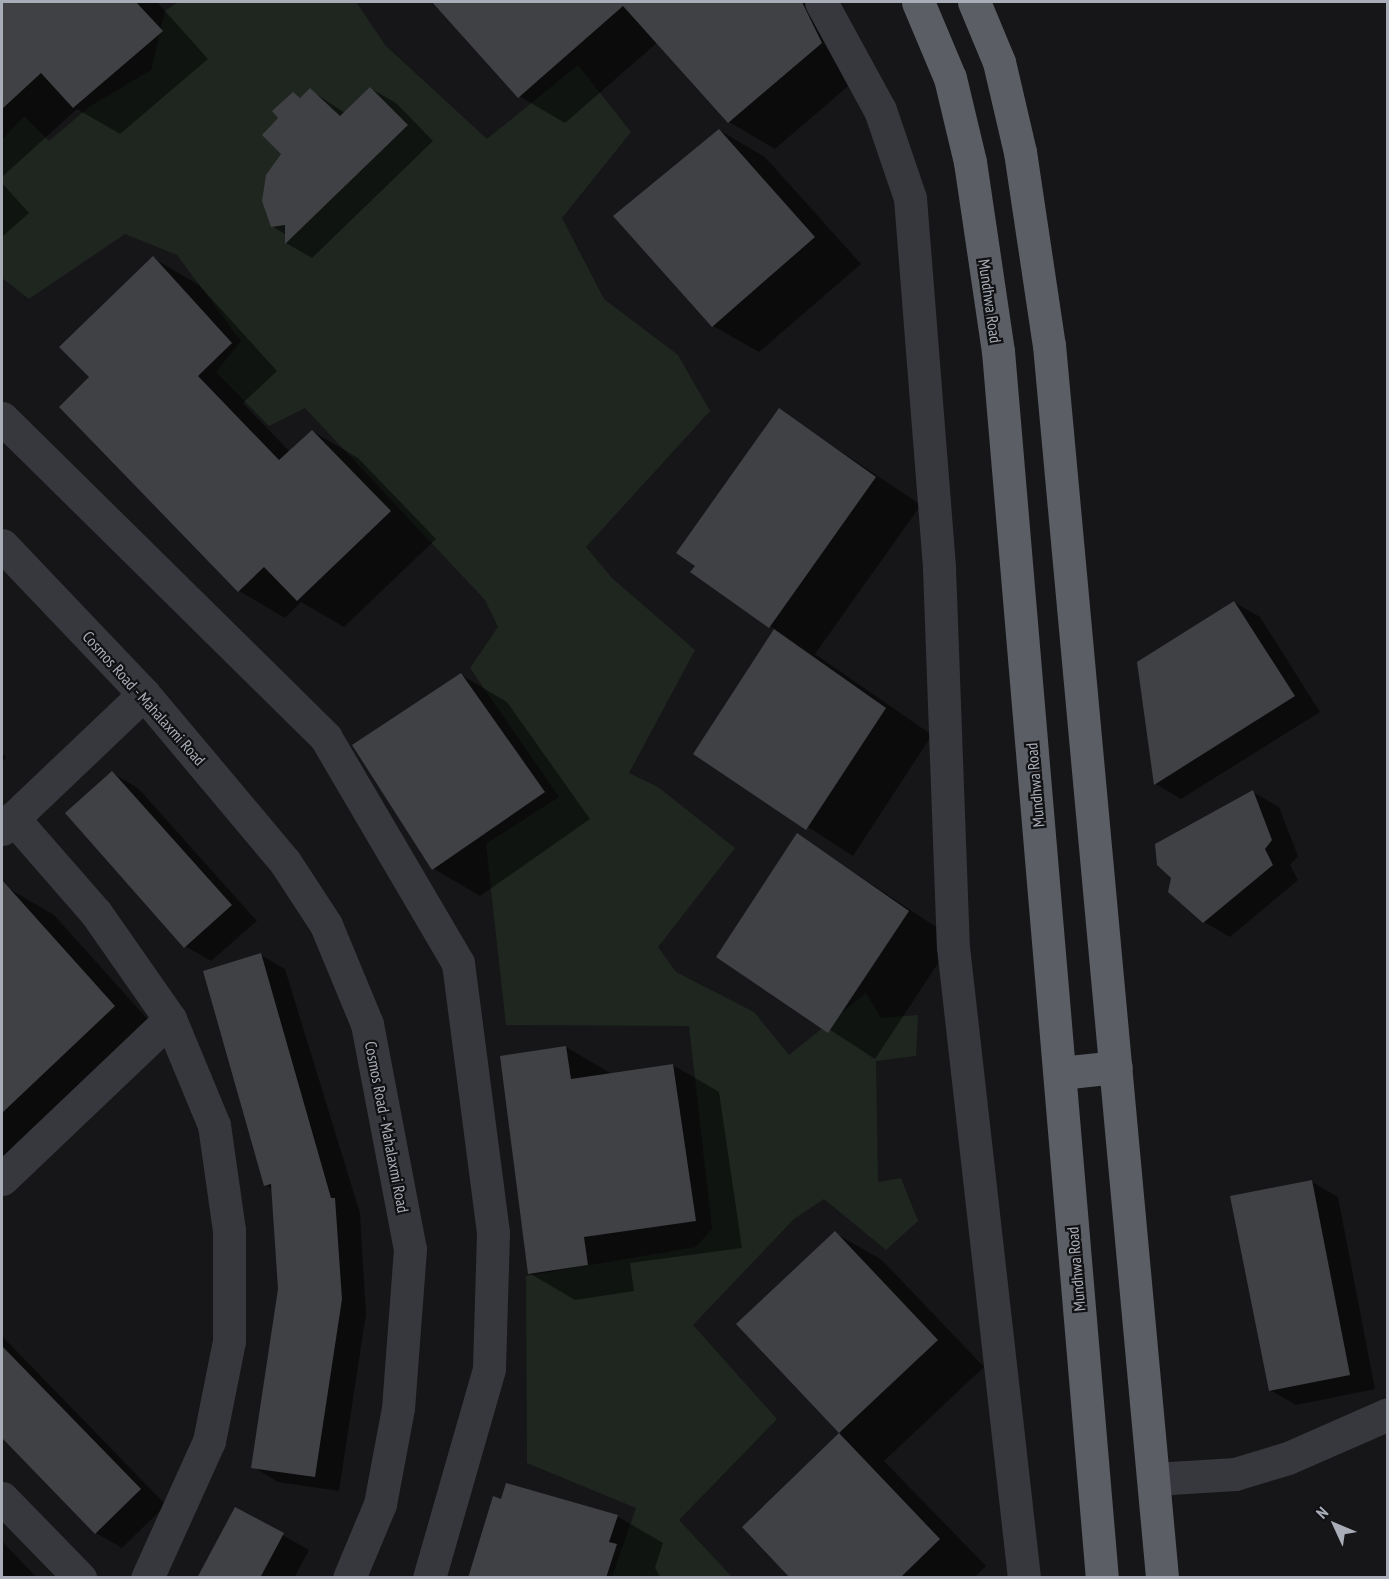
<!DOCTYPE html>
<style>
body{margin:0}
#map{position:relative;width:1389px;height:1579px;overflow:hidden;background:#161618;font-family:"PT Sans Narrow",sans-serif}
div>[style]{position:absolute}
.green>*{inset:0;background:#1e261f}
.shadow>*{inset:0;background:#0007}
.building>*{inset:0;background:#404145}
.minor>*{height:33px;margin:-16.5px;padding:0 16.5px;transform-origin:16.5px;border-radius:16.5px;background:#37383d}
.trunk>*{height:33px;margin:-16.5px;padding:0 16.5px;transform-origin:16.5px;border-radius:16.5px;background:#5b5e65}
span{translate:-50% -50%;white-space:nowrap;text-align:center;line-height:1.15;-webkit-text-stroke:4.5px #111113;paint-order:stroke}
.street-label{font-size:16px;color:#a8adb8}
.frame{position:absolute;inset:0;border:3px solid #a8adb8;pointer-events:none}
.north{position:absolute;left:1305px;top:1495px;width:60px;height:60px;-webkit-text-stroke:4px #111113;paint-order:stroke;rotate:314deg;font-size:16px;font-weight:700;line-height:24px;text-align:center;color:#a8adb8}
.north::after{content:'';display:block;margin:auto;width:21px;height:27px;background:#a8adb8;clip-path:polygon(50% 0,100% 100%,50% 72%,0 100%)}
</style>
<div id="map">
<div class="green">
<div style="clip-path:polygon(178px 2px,356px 2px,386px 46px,487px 139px,578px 65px,631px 132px,562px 218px,604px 299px,678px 355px,710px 411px,586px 547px,612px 578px,695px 650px,629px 773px,658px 787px,735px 848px,658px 947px,676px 972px,754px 1012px,789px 1055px,866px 993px,881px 1018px,918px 1015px,916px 1056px,876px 1061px,878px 1182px,901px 1178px,918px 1221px,886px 1250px,824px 1199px,794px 1219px,693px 1325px,777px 1419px,679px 1520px,732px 1577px,612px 1577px,636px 1508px,527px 1463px,526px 1276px,696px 1247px,712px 1229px,689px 1026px,506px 1025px,486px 844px,559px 797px,470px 668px,498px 627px,485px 600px,305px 408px,269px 426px,216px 372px,241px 341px,177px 255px,125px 234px,29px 299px,2px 278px,2px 140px,24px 116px,49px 141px,89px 107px,151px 70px,165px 11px)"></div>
</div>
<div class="shadow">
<div style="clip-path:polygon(2px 2px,157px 2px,208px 59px,120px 134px,77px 109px,2px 177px)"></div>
<div style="clip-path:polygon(434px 2px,824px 2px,867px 70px,775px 149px,729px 122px,658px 42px,565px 123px,519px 96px)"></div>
<div style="clip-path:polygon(370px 88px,396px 103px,433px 141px,312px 258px,286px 243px,286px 235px,272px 226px,283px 154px,280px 118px,293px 94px,301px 98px,310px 90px,345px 113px)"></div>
<div style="clip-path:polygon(719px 130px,765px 157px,861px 264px,759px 352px,713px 326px)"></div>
<div style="clip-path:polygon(2px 183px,29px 213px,2px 237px)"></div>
<div style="clip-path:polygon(153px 258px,199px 285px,277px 371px,243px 403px,290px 452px,312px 431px,358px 458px,436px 539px,344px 627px,301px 602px,285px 618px,239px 591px,91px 377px)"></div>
<div style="clip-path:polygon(779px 410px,921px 505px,815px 654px,932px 735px,853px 856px,695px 754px,776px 630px,770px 626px)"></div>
<div style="clip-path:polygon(1234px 602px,1260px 617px,1320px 712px,1181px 799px,1156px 784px,1139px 663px)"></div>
<div style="clip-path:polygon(461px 675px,507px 702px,590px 819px,480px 896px,434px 869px)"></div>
<div style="clip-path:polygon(2px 753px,6px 757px,2px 762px)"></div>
<div style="clip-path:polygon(112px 773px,138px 788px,257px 921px,211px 961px,185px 946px)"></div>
<div style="clip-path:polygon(1253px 792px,1279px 807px,1298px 856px,1290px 865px,1298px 880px,1230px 937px,1204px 922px)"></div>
<div style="clip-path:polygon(798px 835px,954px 939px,875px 1059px,718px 957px)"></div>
<div style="clip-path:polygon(8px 888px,54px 915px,161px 1034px,2px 1184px,2px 894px)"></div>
<div style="clip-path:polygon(261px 955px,285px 969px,360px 1213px,366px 1314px,339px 1491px,278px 1482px,253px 1467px,279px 1289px,273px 1190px,266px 1185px)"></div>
<div style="clip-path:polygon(566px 1047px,612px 1074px,673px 1065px,719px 1092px,742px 1248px,630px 1263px,634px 1291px,575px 1300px,529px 1273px)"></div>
<div style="clip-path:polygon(1312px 1182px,1338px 1197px,1375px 1389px,1296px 1405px,1270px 1390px)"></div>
<div style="clip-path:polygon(835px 1233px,882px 1260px,984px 1367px,884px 1461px,986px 1566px,974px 1578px,792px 1578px,744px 1527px,841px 1433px,738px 1324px)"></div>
<div style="clip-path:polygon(2px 1336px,166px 1505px,122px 1548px,96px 1533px,2px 1436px)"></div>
<div style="clip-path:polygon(236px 1509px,309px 1550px,294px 1578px,199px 1578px)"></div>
<div style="clip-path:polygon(617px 1516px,663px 1543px,655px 1568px,661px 1578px,473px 1578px)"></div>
<div style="clip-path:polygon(2px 1541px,37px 1578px,2px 1578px)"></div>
</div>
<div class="building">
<div style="clip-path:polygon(2px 2px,136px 2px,163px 31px,73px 108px,41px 73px,2px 109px)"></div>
<div style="clip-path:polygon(432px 2px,802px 2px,822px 43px,728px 123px,623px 6px,518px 98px)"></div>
<div style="clip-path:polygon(370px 87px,408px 125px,285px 244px,285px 225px,271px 227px,262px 201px,266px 175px,281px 154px,262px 135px,278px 118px,272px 111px,293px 92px,300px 98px,310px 88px,340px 116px)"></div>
<div style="clip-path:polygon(719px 129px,815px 237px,712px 327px,613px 216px)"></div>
<div style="clip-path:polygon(153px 256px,232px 343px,198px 376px,279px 460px,312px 430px,391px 511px,297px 601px,264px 567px,238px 592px,59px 407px,89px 377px,59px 347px)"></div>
<div style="clip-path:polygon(779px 408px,876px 477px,769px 628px,690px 572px,695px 566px,676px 553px)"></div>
<div style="clip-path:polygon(1234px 601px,1295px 696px,1154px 785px,1137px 662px)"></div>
<div style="clip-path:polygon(774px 629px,886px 708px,806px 830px,693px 754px)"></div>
<div style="clip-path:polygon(461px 673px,545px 792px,432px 870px,352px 745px)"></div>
<div style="clip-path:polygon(112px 771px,232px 905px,184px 948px,65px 813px)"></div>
<div style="clip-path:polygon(1253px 790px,1272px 840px,1265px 849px,1273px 865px,1203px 923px,1168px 892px,1171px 878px,1157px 865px,1155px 844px)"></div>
<div style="clip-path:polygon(797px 833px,909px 911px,828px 1033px,716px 957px)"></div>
<div style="clip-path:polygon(2px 880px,115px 1006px,2px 1113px)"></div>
<div style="clip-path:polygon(261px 953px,331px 1198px,335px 1198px,342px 1299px,315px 1477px,251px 1468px,278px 1289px,271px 1184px,264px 1186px,203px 971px)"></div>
<div style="clip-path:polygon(566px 1046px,571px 1079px,673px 1064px,696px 1221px,584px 1237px,588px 1265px,528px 1274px,500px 1056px)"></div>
<div style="clip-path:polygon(1312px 1180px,1350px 1375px,1269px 1391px,1230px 1196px)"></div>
<div style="clip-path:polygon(835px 1231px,938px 1340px,839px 1433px,736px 1324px)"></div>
<div style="clip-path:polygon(2px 1346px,141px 1489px,95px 1534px,2px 1438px)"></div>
<div style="clip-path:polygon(839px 1433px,940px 1539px,900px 1578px,790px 1578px,742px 1527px)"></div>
<div style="clip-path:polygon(506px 1483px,618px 1515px,609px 1542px,617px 1544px,606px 1578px,468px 1578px,493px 1496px,501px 1499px)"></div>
<div style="clip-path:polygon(235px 1507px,284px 1533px,260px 1578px,197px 1578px)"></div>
</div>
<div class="minor">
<div style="left:821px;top:2px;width:123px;rotate:61.4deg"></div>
<div style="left:880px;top:110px;width:93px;rotate:71.2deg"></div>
<div style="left:910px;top:198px;width:371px;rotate:85.5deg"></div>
<div style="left:939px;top:568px;width:379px;rotate:87.9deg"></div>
<div style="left:953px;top:947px;width:635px;rotate:83.58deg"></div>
<div style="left:2px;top:418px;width:455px;rotate:44.6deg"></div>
<div style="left:326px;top:738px;width:261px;rotate:59.6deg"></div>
<div style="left:458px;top:963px;width:272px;rotate:82.6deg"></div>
<div style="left:493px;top:1233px;width:136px;rotate:91.7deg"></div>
<div style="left:489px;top:1369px;width:217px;rotate:106deg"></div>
<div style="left:2px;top:545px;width:206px;rotate:46.4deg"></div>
<div style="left:144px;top:694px;width:219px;rotate:50deg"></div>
<div style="left:285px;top:862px;width:75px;rotate:56.9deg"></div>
<div style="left:326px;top:925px;width:107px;rotate:67.5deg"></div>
<div style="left:367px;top:1024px;width:229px;rotate:79.2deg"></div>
<div style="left:410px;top:1249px;width:159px;rotate:94.3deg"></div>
<div style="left:398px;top:1408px;width:98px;rotate:100.6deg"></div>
<div style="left:380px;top:1504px;width:80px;rotate:112.7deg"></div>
<div style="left:13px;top:818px;width:126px;rotate:48.9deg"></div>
<div style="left:96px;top:913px;width:129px;rotate:55.1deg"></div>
<div style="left:170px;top:1019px;width:115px;rotate:67.5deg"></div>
<div style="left:214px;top:1125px;width:106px;rotate:81.9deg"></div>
<div style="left:229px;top:1230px;width:111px;rotate:90deg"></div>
<div style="left:229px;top:1341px;width:102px;rotate:101.3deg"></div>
<div style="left:209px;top:1441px;width:150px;rotate:114.3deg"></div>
<div style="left:2px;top:829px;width:196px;rotate:-43.6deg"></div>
<div style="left:2px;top:1179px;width:232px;rotate:-43.6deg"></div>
<div style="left:1154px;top:1479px;width:81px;rotate:-3.5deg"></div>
<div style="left:1235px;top:1474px;width:55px;rotate:-16.8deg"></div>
<div style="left:1288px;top:1458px;width:109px;rotate:-23.7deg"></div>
<div style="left:2px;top:1498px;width:112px;rotate:45.7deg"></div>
</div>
<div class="trunk">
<div style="left:918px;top:2px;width:82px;rotate:67.2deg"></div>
<div style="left:950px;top:78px;width:86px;rotate:76.6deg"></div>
<div style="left:970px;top:162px;width:191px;rotate:81.6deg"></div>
<div style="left:998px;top:351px;width:1231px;rotate:85.16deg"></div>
<div style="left:974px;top:2px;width:65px;rotate:67.4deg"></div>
<div style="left:999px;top:62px;width:92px;rotate:76.9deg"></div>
<div style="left:1020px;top:152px;width:195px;rotate:81.5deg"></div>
<div style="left:1049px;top:345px;width:1238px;rotate:84.76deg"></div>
<div style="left:1060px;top:1073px;width:56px;rotate:-6.1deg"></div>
</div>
<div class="street-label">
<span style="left:990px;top:301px;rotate:82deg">Mundhwa Road</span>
<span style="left:144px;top:698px;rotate:48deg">Cosmos Road - Mahalaxmi Road</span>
<span style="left:1035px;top:785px;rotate:-95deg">Mundhwa Road</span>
<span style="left:387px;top:1127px;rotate:79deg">Cosmos Road - Mahalaxmi Road</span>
<span style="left:1076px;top:1269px;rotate:-95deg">Mundhwa Road</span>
</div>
<div class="frame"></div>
<div class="north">N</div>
</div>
